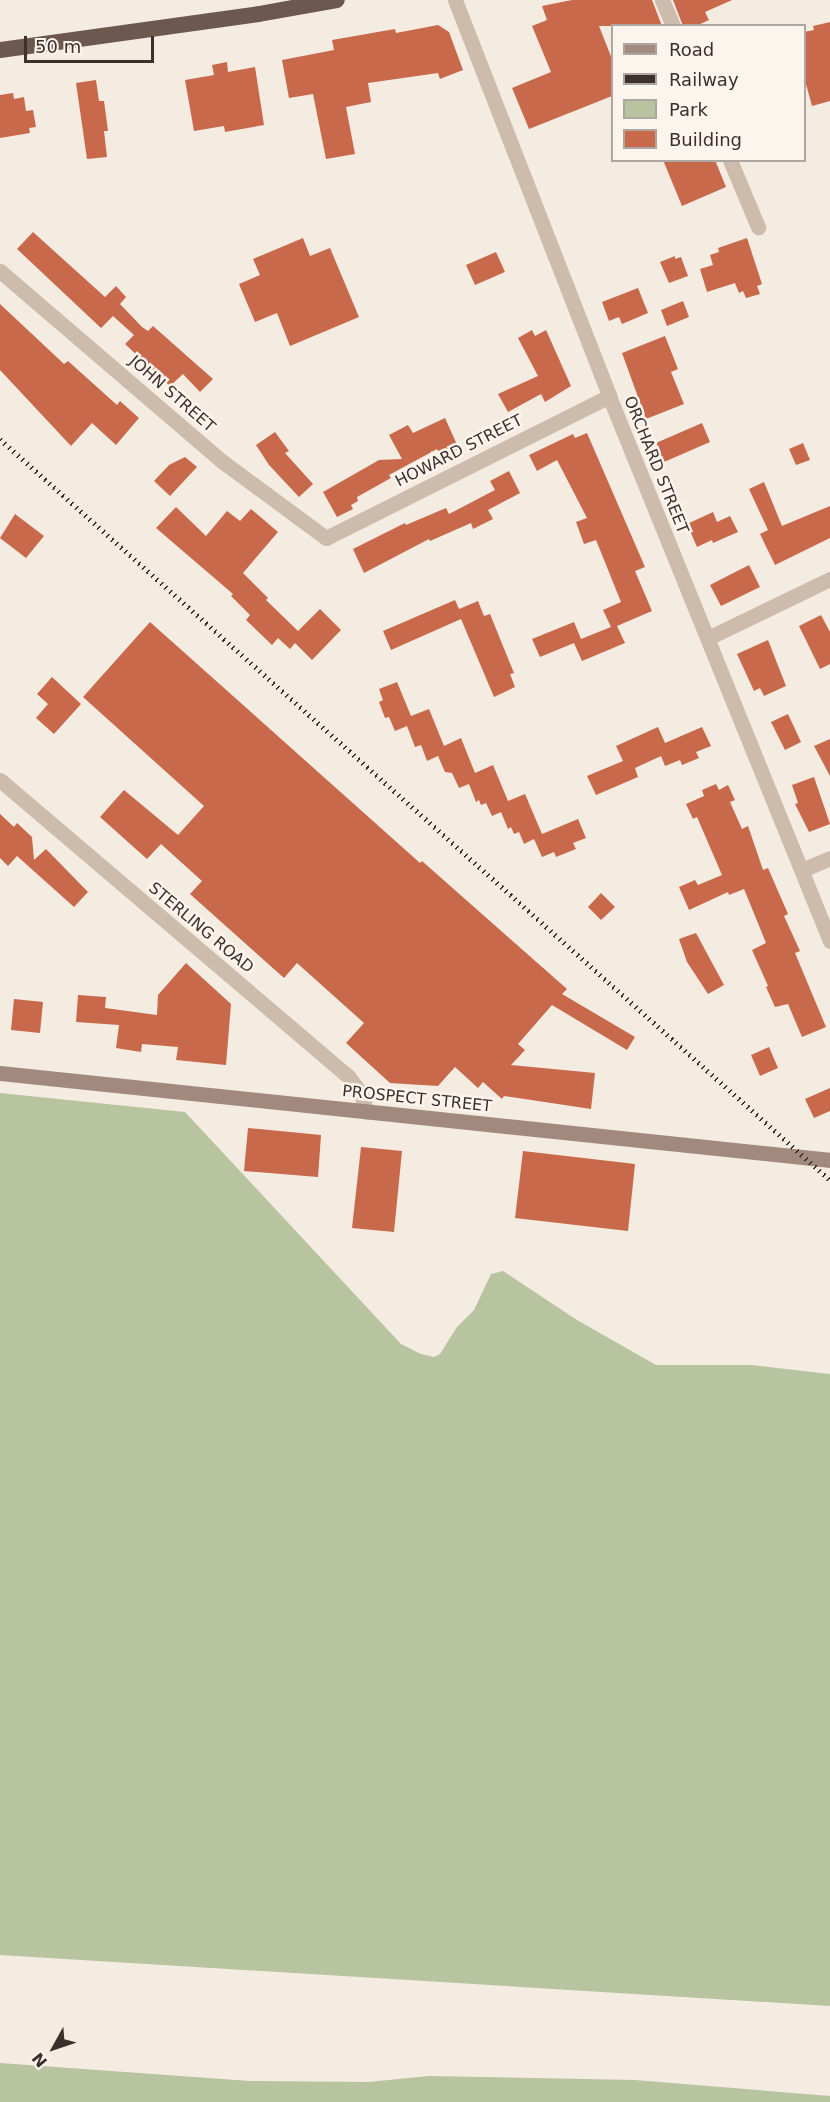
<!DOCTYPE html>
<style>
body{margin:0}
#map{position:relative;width:830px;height:2102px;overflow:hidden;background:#f4ebe1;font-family:"DejaVu Sans",sans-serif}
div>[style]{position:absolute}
.green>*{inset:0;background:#b8c4a0}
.building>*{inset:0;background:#c8694b}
.minor>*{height:15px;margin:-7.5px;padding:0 7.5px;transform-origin:7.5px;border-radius:7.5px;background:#cdbbac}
.secondary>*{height:15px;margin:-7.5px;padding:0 7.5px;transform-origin:7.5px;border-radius:7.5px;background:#a18a7d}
.trunk>*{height:16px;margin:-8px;padding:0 8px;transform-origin:8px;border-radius:8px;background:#6c584f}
.rail>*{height:4.5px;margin-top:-2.25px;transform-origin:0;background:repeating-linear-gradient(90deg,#3b302b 0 1.5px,transparent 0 6px)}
span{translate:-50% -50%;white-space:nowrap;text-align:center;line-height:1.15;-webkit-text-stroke:5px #fbf5ee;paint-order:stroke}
.street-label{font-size:16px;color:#3b302b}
.legend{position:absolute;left:611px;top:24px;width:195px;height:138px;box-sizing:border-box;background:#fbf5ee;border:2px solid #aea6a0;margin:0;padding:8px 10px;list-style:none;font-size:18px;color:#3b302b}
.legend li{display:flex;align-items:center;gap:12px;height:30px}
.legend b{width:30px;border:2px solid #aea6a0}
.north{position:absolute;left:24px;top:2018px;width:60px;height:60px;-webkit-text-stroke:4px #fbf5ee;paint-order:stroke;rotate:230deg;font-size:16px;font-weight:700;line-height:24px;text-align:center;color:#3b302b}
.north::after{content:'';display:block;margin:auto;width:21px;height:27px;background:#3b302b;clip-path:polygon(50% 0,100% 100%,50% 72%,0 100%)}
.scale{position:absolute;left:24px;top:36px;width:130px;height:27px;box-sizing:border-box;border:3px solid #3b302b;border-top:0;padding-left:8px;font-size:18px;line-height:21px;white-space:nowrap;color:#3b302b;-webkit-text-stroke:4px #fbf5ee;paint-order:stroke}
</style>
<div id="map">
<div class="green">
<div style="clip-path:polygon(0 1093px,185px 1112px,401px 1344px,421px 1354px,434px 1357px,440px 1354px,457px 1327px,474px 1310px,491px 1274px,503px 1271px,577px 1320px,656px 1365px,752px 1365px,830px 1374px,830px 2006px,0 1955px)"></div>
<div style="clip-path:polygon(0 2063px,250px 2081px,368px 2082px,429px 2076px,635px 2080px,830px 2096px,830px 2102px,0 2102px)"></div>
</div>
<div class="building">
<div style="clip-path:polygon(572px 0,652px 0,662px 26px,599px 26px,612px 59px,612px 96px,529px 129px,512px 88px,551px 72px,532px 26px,547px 20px,542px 6px)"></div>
<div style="clip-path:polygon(673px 0,732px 0,705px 12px,709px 20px,696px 26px,683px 26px)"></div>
<div style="clip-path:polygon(830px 22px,830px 101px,812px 106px,804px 77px,804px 32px,814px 30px,813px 26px)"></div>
<div style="clip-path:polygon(438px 25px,449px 32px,463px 70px,440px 79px,438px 73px,368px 83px,371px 102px,346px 107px,355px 154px,326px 159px,313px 94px,289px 98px,282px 60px,334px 50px,332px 40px,395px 29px,396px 33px)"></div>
<div style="clip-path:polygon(227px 62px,228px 72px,255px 67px,264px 125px,225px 132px,224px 126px,194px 131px,185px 80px,214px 75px,212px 65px)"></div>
<div style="clip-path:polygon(96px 80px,99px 101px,104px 101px,108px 131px,104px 131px,107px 157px,87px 159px,76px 83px)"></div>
<div style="clip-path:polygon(13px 93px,14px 99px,24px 97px,26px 111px,33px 110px,36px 127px,29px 128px,30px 133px,0 138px,0 95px)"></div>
<div style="clip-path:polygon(663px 160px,715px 160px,726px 187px,682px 206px)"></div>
<div style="clip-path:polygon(33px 232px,105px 297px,116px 286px,126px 297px,120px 304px,142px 327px,148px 331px,153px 326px,213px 379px,200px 392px,183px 374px,170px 386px,125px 344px,134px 335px,113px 316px,101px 328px,17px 249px)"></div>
<div style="clip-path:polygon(303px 238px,310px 256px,330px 248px,359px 317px,290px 346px,277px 313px,255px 322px,239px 284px,260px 275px,253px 259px)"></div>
<div style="clip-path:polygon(747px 238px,762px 284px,757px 286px,760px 294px,746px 298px,743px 291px,739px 293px,735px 283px,707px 292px,700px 269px,713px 265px,710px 255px,719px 252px,718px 248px)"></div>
<div style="clip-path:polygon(496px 252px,505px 272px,475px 285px,466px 265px)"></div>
<div style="clip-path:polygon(675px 256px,675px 259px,681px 257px,688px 276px,669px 283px,660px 262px)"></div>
<div style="clip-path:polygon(638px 288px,648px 313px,622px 324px,619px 317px,609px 321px,602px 302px)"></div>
<div style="clip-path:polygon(683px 301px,689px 317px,667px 326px,661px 310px)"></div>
<div style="clip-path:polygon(0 304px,64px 364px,68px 361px,117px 405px,120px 401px,139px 418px,116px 445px,92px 423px,71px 446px,0 370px)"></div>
<div style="clip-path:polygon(532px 330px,535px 336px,546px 330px,571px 386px,545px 402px,541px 394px,508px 412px,498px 394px,538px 376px,518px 338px)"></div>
<div style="clip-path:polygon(665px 336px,678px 369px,671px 372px,684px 404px,646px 419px,622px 353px)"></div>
<div style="clip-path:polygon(445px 418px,459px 449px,441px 457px,437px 449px,389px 475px,391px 478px,357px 497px,358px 501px,351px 505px,353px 509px,337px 517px,323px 492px,379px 460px,402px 459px,389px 435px,408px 425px,413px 433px)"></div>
<div style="clip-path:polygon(702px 423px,710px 442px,664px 462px,656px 443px)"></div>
<div style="clip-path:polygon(275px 432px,289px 451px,285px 453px,313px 484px,299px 497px,269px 465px,256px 445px)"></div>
<div style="clip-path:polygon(587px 433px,645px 567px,635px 571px,652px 611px,617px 626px,625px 643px,582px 661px,574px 643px,540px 657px,532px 639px,574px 622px,581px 639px,611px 627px,603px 610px,621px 602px,596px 540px,584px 544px,576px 522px,587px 518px,557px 460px,537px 471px,529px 455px,573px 434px,575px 438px)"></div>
<div style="clip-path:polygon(803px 443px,810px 460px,796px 465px,789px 449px)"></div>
<div style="clip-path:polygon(185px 457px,197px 467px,170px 496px,154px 481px,169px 465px)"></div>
<div style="clip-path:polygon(509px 471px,520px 493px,488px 510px,493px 519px,473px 529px,471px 523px,430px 541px,429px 539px,364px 573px,353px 549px,405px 523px,406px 525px,446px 508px,449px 514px,495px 490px,490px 481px)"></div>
<div style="clip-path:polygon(764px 482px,782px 526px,830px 506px,830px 538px,775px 565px,760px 534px,768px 530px,749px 489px)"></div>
<div style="clip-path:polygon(176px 507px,206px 536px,227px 511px,240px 521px,251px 509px,278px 532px,243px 573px,268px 598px,266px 600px,298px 631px,320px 609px,341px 630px,312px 660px,295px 643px,290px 649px,278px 638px,272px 645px,246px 620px,250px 615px,231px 596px,233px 594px,156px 528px)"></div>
<div style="clip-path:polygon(713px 512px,717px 522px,730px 516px,738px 532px,713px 543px,712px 540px,697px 547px,687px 524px)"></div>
<div style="clip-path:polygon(15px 514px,44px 536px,26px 558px,0 538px)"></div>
<div style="clip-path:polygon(749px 565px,760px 587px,721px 606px,710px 585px)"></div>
<div style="clip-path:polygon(455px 600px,459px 609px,478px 601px,484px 616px,490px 614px,514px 673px,510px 674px,515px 687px,494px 697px,461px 619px,391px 650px,383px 631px)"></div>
<div style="clip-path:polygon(821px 615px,830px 632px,830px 664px,820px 669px,799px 626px)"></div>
<div style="clip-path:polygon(150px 622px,420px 863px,422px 861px,567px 989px,562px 994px,635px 1037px,627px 1050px,552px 1005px,518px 1044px,525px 1050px,511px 1065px,595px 1073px,591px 1109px,504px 1096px,502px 1099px,483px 1082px,478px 1088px,455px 1067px,438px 1086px,390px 1083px,346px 1043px,364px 1023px,297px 963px,284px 978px,190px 894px,202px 881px,161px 844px,147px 859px,100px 817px,124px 790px,178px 835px,204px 806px,83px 697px)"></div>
<div style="clip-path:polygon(768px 640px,786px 686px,764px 696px,760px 688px,754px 691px,737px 654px)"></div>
<div style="clip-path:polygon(52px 677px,81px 704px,54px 734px,36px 718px,48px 704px,37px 694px)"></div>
<div style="clip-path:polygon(397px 682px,411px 716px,429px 709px,444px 746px,461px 738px,475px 773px,493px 765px,508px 801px,525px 794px,542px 834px,578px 819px,586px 838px,573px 843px,576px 849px,556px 857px,554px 852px,542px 857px,534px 839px,524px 844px,519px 832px,514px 834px,511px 827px,508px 829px,501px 812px,492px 816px,486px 803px,481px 805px,479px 800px,476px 802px,469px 784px,459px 788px,452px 773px,445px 772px,438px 756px,427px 761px,421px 745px,415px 747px,407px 726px,395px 731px,389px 717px,385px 718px,379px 702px,383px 700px,379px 689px)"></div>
<div style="clip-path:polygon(788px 714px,801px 742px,785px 750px,771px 722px)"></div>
<div style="clip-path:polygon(658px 727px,665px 743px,702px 727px,711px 746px,696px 752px,699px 758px,682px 765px,680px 760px,665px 766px,661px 756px,635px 768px,638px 777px,596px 795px,587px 776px,623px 761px,616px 746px)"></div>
<div style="clip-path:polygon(830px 739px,830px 776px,814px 746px)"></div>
<div style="clip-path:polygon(814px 777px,830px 824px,809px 832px,795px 804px,798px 803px,792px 785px)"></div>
<div style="clip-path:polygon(716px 784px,719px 790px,728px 785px,735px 800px,730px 802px,742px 829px,748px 826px,763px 870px,768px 868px,788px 914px,784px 916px,800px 951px,795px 953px,826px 1027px,802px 1037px,788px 1004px,775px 1007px,766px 987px,768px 986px,752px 950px,766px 943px,744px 889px,729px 895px,728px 892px,689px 910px,679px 887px,695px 880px,698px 885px,722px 875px,697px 817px,693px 819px,686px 804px,704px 796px,702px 790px)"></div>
<div style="clip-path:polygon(0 814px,14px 827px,17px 823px,32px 837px,34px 860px,46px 849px,88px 892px,74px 907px,17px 856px,8px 866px,0 858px)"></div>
<div style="clip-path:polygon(601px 893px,615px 907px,601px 920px,588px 907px)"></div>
<div style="clip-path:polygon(696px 933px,724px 985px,708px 994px,687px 962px,679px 939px)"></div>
<div style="clip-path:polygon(186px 963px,231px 1004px,226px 1065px,176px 1060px,178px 1047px,142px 1044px,141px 1052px,116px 1048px,119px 1025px,76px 1022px,78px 995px,106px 997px,105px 1008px,157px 1015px,158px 995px)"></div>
<div style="clip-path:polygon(14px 999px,43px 1002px,40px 1033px,11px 1030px)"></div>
<div style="clip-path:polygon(769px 1047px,778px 1068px,760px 1076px,751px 1055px)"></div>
<div style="clip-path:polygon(830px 1088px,830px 1111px,814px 1118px,805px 1099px)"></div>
<div style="clip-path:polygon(248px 1128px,321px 1135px,318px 1177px,244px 1171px)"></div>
<div style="clip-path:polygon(361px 1147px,402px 1151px,394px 1232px,352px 1228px)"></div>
<div style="clip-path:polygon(523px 1151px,635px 1164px,628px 1231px,515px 1218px)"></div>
</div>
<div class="minor">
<div style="left:455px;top:0;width:425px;rotate:68.7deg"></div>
<div style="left:609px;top:396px;width:588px;rotate:67.93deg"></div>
<div style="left:662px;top:0;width:28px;rotate:67deg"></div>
<div style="left:730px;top:160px;width:73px;rotate:67.3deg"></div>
<div style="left:0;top:271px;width:294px;rotate:40.6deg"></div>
<div style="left:223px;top:462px;width:128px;rotate:36.4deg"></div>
<div style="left:326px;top:538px;width:317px;rotate:-26.6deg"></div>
<div style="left:708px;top:638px;width:136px;rotate:-25.8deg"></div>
<div style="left:0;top:780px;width:457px;rotate:40.4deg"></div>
<div style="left:348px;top:1076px;width:20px;rotate:53deg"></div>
<div style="left:360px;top:1092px;width:21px;rotate:71deg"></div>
<div style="left:802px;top:870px;width:30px;rotate:-23deg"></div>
</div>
<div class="secondary">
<div style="left:0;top:1073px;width:835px;rotate:5.98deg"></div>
</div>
<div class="trunk">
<div style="left:0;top:50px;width:261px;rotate:-7.9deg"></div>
<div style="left:259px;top:14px;width:79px;rotate:-10.2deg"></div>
</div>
<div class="rail">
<div style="left:0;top:439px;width:1113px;rotate:41.76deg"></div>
</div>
<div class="street-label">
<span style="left:172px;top:394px;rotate:41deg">JOHN STREET</span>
<span style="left:459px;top:451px;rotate:-27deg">HOWARD STREET</span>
<span style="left:656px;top:465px;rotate:68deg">ORCHARD STREET</span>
<span style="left:201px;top:928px;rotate:40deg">STERLING ROAD</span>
<span style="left:417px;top:1099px;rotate:6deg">PROSPECT STREET</span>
</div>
<ul class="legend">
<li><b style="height:8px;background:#a18a7d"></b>Road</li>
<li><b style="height:8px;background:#3b302b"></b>Railway</li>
<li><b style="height:16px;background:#b8c4a0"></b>Park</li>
<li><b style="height:16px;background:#c8694b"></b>Building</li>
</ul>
<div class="north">N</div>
<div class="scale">50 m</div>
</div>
